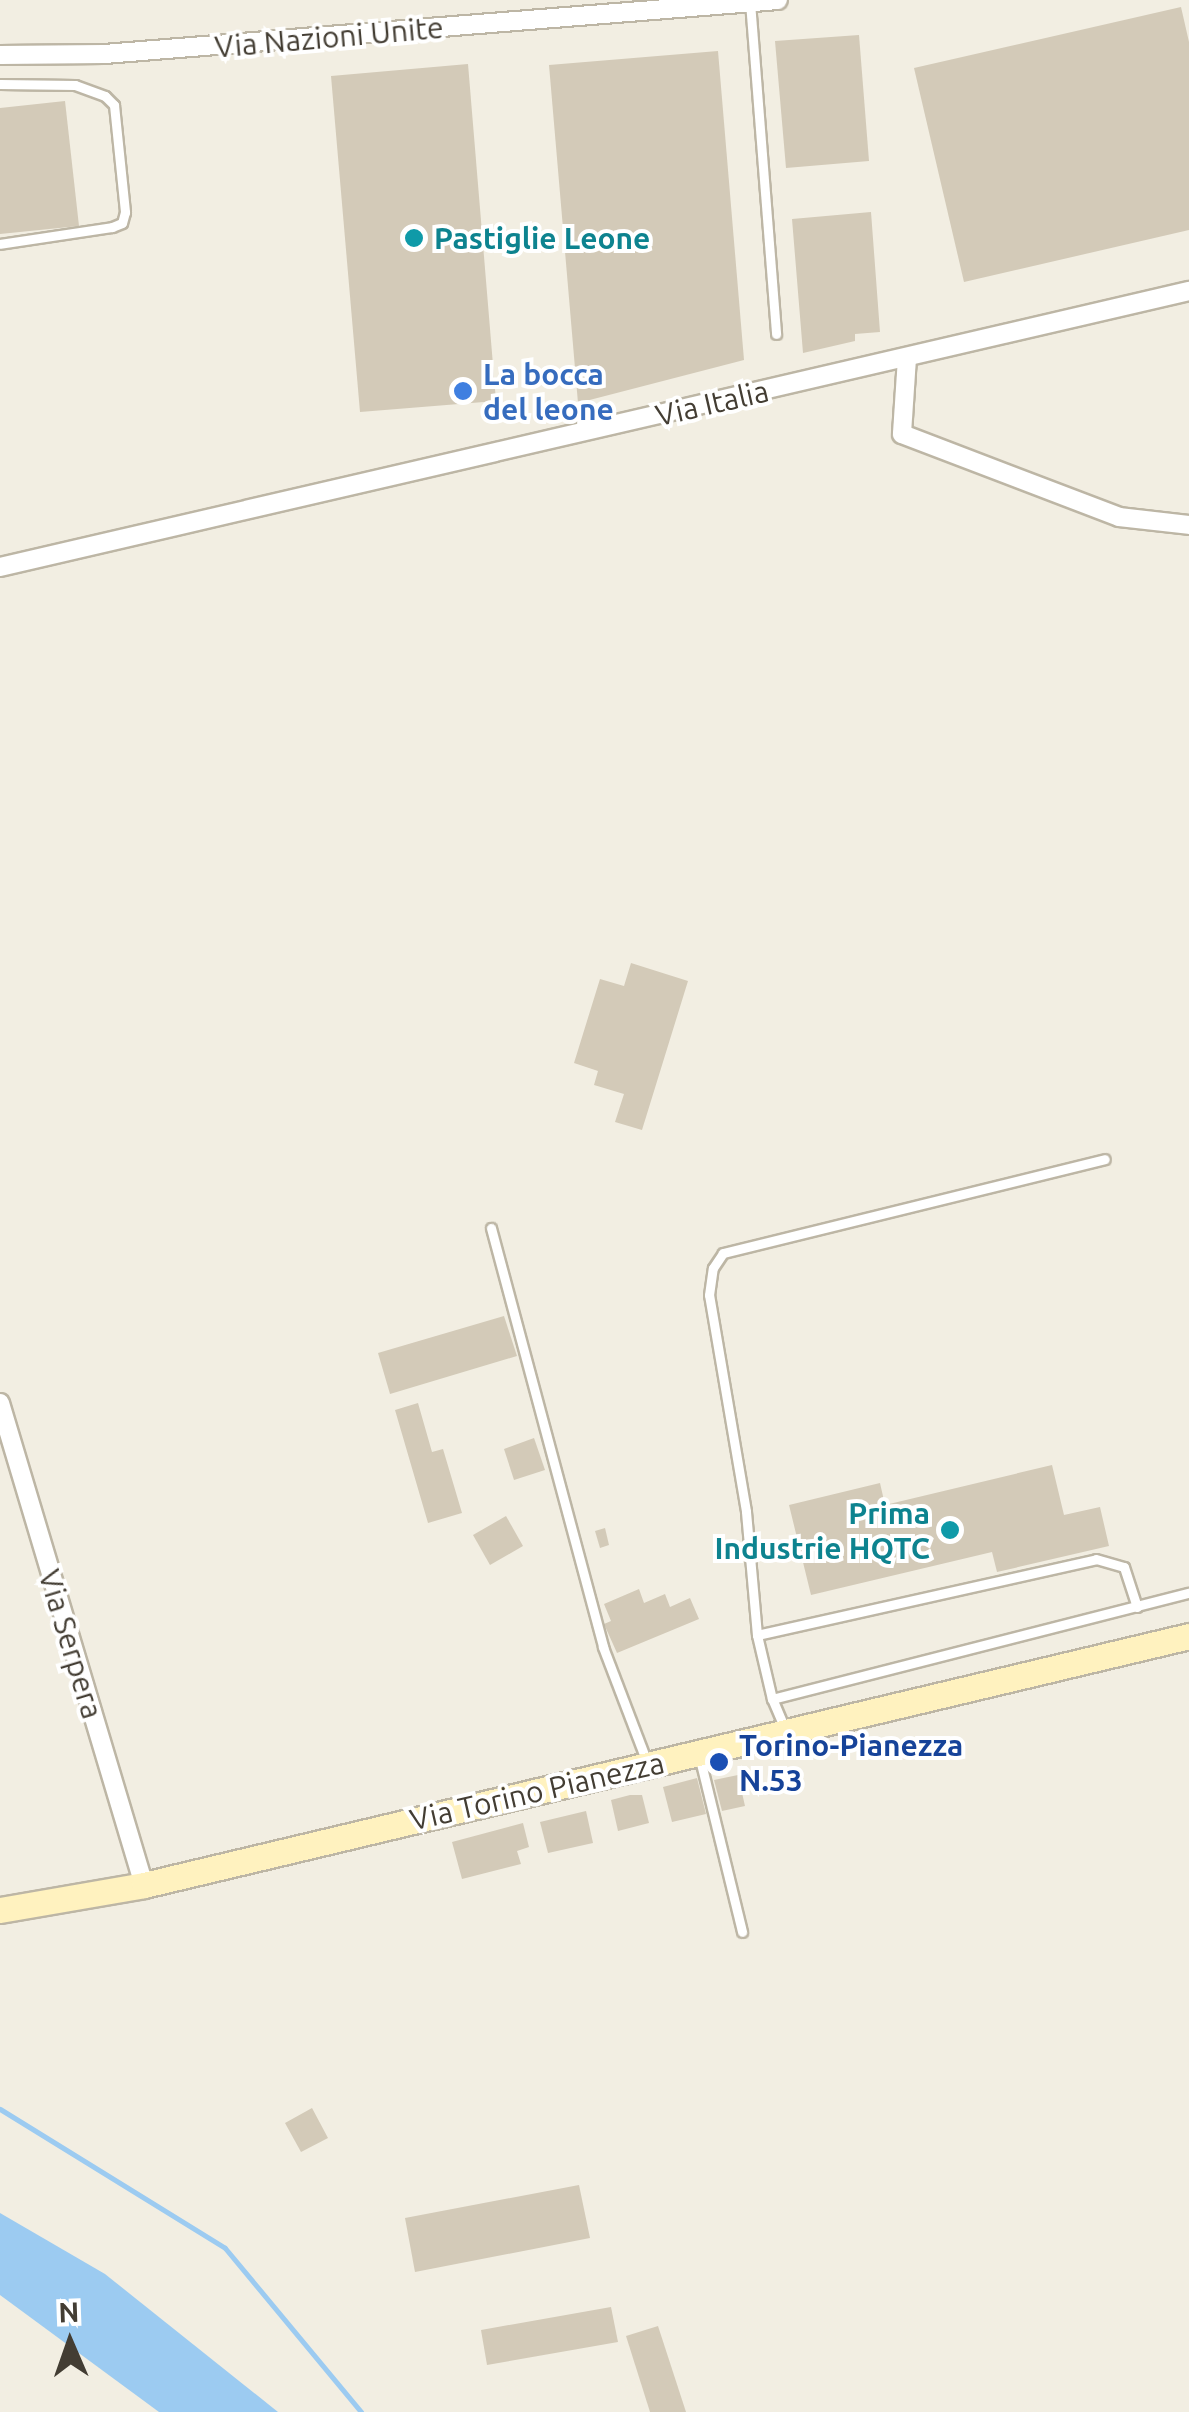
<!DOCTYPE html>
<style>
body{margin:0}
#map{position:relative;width:1189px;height:2412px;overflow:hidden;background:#f2eee2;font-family:Ubuntu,sans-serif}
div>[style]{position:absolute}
.water>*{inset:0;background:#9ccbf1}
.stream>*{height:5px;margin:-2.5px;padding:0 2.5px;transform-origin:2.5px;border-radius:2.5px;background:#9ccbf1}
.building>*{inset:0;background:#d3cab8}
.roads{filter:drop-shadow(2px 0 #bdb6a5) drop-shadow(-2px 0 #bdb6a5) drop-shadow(0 2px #bdb6a5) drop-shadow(0 -2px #bdb6a5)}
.lane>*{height:9px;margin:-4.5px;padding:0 4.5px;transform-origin:4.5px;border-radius:4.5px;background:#fff}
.street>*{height:18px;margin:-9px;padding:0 9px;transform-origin:9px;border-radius:9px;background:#fff}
.secondary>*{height:25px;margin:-12.5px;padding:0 12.5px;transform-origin:12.5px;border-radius:12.5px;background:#fff2bf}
.dots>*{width:28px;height:28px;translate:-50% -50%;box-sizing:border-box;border:5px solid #fff;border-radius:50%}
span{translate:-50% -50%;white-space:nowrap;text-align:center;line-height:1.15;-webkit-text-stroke:8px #fff;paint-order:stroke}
.street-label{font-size:30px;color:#433d33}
.culture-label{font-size:30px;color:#0d838f;font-weight:700}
.left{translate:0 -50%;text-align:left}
.right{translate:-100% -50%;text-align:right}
.shop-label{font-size:30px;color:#366cbe;font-weight:700}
.transit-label{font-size:30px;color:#164399;font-weight:700}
.north{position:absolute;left:20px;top:2292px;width:100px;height:100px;-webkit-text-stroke:8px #fff;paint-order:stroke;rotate:358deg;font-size:28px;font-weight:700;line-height:40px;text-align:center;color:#433d33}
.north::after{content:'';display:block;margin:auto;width:35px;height:45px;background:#433d33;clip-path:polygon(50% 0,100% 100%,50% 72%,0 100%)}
</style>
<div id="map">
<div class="water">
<div style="clip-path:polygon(0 2213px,105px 2274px,278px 2412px,159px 2412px,0 2295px)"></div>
</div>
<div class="stream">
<div style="left:0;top:2109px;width:264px;rotate:31.7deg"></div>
<div style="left:225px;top:2248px;width:213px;rotate:50.3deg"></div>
</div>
<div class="building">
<div style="clip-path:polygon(1181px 7px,1189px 42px,1189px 230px,964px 282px,914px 68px)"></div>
<div style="clip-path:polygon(859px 35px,869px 161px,786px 168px,775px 41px)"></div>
<div style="clip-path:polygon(718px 51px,744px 360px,578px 403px,549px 65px)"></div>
<div style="clip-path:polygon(468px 64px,496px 401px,360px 412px,331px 76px)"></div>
<div style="clip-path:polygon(65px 101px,79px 226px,0 234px,0 108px)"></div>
<div style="clip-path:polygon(871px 212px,880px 332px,855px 334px,855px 341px,803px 353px,792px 219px)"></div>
<div style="clip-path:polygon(631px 963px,688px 981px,642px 1130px,615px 1122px,624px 1094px,594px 1085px,598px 1071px,574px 1063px,600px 979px,624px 986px)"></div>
<div style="clip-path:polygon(504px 1316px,517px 1356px,390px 1394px,378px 1353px)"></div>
<div style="clip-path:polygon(418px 1403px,432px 1452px,443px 1449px,462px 1513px,428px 1523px,395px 1410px)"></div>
<div style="clip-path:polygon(534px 1438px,545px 1470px,514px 1480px,504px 1449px)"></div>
<div style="clip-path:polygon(1052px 1465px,1064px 1515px,1100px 1507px,1109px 1546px,997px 1572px,992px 1552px,811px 1595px,789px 1505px,880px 1483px,885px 1505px)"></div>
<div style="clip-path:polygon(506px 1516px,523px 1546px,490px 1565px,473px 1535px)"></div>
<div style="clip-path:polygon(605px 1528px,609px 1545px,600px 1548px,595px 1531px)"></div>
<div style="clip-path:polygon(639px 1589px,644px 1603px,665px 1594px,670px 1607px,690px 1598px,699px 1619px,617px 1653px,604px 1624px,611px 1621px,604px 1604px)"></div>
<div style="clip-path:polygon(738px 1775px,745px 1806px,722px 1811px,714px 1780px)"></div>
<div style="clip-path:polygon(697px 1778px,706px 1814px,672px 1822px,663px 1787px)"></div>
<div style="clip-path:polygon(630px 1795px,642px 1795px,649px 1823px,618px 1831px,611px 1800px)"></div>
<div style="clip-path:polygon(586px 1811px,593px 1843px,548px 1853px,540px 1822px)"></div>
<div style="clip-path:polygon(523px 1823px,529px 1847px,517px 1851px,521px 1864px,462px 1879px,452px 1842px)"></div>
<div style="clip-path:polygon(312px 2108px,328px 2138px,301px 2152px,285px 2123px)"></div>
<div style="clip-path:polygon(579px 2185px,590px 2238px,415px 2272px,405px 2218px)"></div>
<div style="clip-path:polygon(611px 2307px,618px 2342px,487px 2365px,481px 2330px)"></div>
<div style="clip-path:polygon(658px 2326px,686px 2412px,650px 2412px,626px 2336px)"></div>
</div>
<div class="roads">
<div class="lane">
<div style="left:750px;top:2px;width:333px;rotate:85.5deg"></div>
<div style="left:0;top:84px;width:75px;rotate:0.8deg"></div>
<div style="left:75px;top:85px;width:32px;rotate:20deg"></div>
<div style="left:105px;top:96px;width:13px;rotate:45deg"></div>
<div style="left:114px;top:105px;width:108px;rotate:84.1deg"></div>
<div style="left:125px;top:212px;width:11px;rotate:105deg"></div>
<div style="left:122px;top:223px;width:11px;rotate:158deg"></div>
<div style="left:112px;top:227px;width:113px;rotate:171.4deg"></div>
<div style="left:491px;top:1228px;width:434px;rotate:75deg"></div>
<div style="left:603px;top:1647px;width:123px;rotate:69.1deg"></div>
<div style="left:757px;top:1635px;width:347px;rotate:-12.6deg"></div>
<div style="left:1096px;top:1559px;width:29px;rotate:16deg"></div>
<div style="left:1124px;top:1567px;width:42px;rotate:72deg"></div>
<div style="left:772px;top:1699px;width:66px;rotate:-103.2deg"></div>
<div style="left:757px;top:1635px;width:124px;rotate:-95.1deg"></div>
<div style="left:746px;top:1511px;width:219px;rotate:-99.7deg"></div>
<div style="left:709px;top:1295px;width:27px;rotate:-82deg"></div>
<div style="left:713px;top:1268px;width:18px;rotate:-56deg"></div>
<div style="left:723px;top:1253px;width:393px;rotate:-13.8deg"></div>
<div style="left:785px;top:1729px;width:33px;rotate:-113deg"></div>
<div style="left:772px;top:1699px;width:430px;rotate:-14.3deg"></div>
<div style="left:699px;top:1755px;width:182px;rotate:76.3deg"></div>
</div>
<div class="street">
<div style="left:0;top:55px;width:104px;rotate:-0.6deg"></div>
<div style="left:104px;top:54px;width:676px;rotate:-4.58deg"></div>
<div style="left:907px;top:358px;width:76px;rotate:93.8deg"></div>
<div style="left:902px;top:434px;width:232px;rotate:20.9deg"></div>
<div style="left:1119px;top:517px;width:70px;rotate:6.5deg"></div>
<div style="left:0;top:567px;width:1221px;rotate:-13.07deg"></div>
<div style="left:0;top:1403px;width:503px;rotate:73.37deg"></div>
</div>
<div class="secondary">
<div style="left:0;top:1910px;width:146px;rotate:-9.8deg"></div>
<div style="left:144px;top:1885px;width:1074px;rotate:-13.4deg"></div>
</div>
</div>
<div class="dots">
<div style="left:414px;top:238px;background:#0f9aa8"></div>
<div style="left:463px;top:391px;background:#3f7fe0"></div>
<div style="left:950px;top:1530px;background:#0f9aa8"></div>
<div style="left:719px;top:1762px;background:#1a4fb4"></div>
</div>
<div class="street-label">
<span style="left:329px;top:37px;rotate:-5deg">Via Nazioni Unite</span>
<span style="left:712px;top:403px;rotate:-13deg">Via Italia</span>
<span style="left:71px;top:1644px;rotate:73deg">Via Serpera</span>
<span style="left:537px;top:1791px;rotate:-13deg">Via Torino Pianezza</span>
</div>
<div class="culture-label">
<span class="left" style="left:434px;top:238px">Pastiglie Leone</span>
<span class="right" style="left:930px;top:1530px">Prima<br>Industrie HQTC</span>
</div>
<div class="shop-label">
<span class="left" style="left:483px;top:391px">La bocca<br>del leone</span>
</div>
<div class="transit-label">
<span class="left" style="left:739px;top:1762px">Torino-Pianezza<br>N.53</span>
</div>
<div class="north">N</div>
</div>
